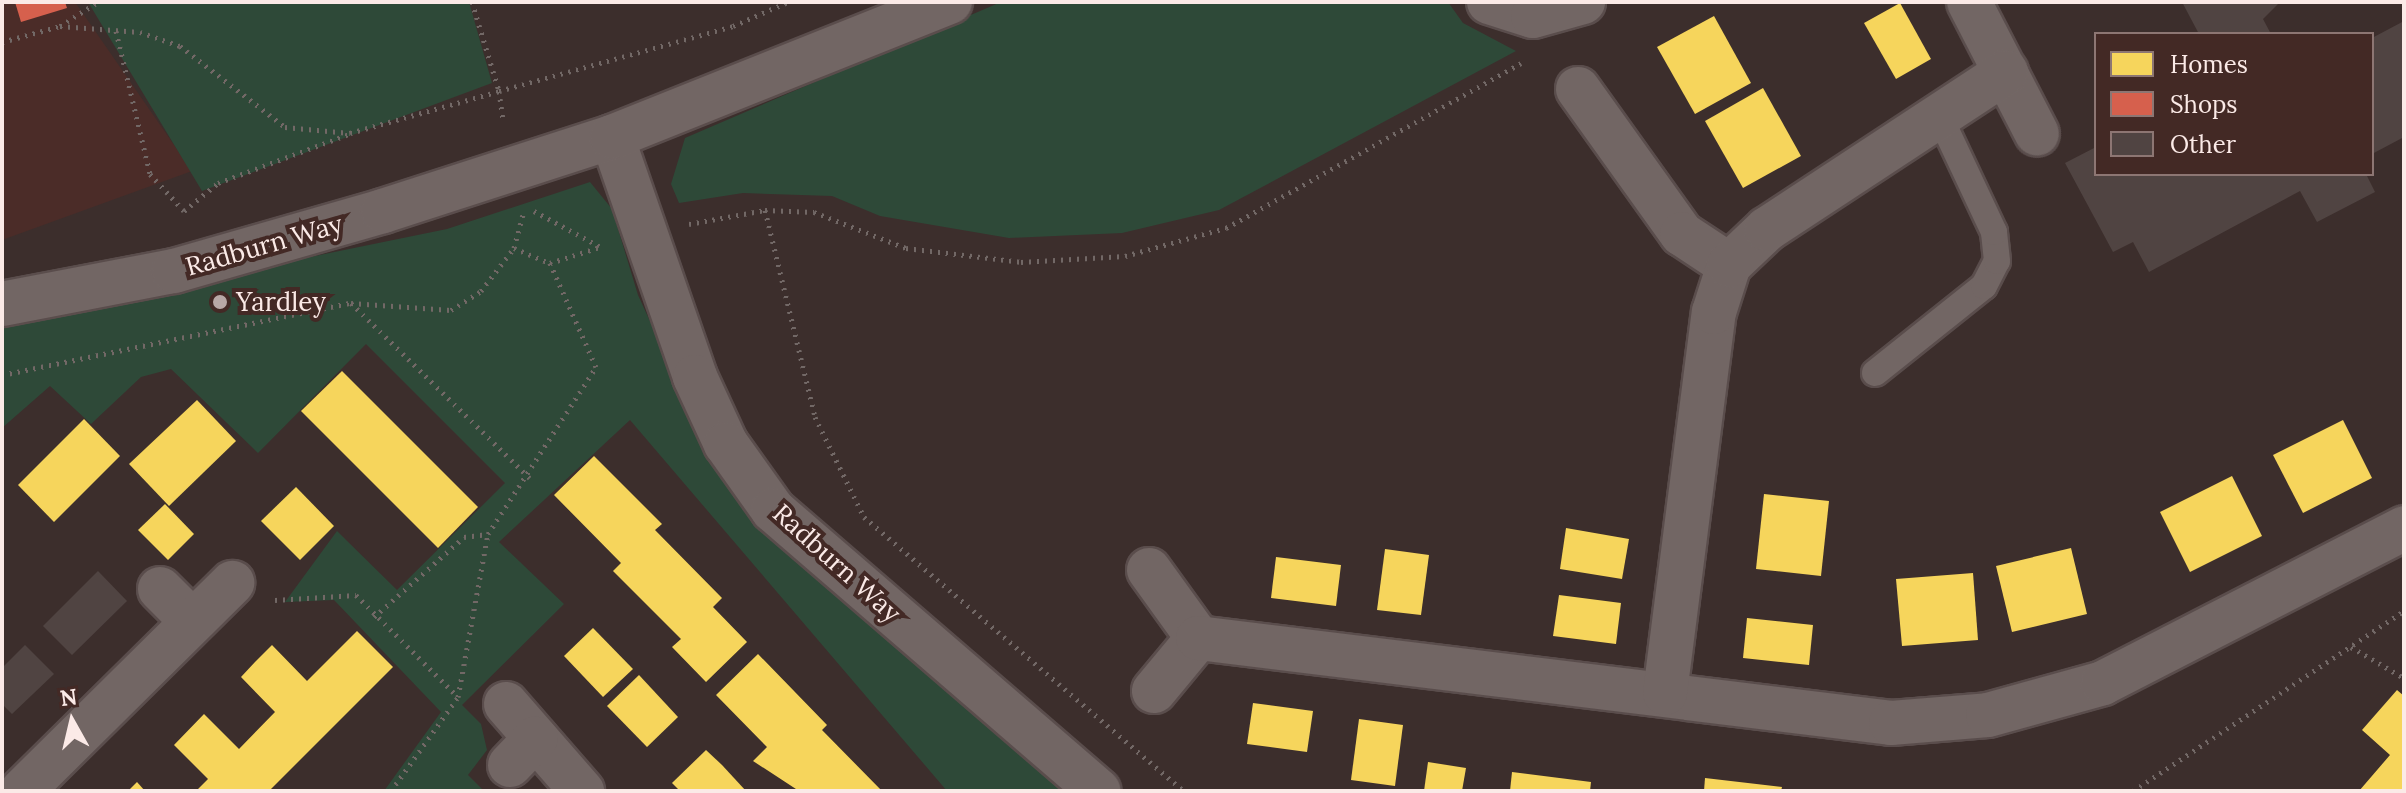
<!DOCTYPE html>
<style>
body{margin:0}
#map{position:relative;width:2406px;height:793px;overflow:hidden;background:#3c2e2c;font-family:Lora,serif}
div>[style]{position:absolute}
.built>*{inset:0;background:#4b2c28}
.green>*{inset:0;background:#2e4938}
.homes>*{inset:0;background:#f6d55c}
.shops>*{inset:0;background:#d6604d}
.building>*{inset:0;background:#504442}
.path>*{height:5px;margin-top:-2.5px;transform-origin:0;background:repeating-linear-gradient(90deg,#726866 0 2px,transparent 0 8px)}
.roads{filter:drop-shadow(2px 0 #5a4d4c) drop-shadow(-2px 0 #5a4d4c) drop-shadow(0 2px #5a4d4c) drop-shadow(0 -2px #5a4d4c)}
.service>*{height:26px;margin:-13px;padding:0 13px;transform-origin:13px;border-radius:13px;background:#726664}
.minor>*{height:44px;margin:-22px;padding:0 22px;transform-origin:22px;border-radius:22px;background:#726664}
.dots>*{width:22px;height:22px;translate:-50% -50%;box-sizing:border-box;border:4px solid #432925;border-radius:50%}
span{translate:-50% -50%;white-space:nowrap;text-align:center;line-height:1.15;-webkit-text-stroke:8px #432925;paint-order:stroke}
.street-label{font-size:26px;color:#fbeae7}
.poi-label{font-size:26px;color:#fbeae7}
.left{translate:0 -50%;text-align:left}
.frame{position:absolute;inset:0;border:4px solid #fbeae7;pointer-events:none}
.legend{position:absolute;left:2094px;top:32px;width:280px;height:144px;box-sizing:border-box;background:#432925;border:2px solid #8d7673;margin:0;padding:10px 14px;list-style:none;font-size:24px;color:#fbeae7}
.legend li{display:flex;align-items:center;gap:16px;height:40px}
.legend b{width:40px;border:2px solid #8d7673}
.north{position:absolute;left:32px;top:681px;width:80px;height:80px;-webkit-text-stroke:6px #432925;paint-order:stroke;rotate:352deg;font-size:22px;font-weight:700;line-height:32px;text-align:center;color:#fbeae7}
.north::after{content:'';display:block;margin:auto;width:28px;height:36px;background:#fbeae7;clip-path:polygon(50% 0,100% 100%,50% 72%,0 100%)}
</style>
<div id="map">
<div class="built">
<div style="clip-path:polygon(2px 2px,75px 2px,192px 171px,2px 240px)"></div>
</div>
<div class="green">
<div style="clip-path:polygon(88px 2px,469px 2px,492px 83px,202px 191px)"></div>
<div style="clip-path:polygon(1001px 2px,1448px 2px,1463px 23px,1516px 51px,1219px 210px,1122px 233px,1009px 238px,880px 216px,832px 196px,743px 193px,679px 203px,671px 184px,685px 138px)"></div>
<div style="clip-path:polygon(590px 182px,612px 209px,638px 295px,704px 439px,1066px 791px,947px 791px,630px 420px,499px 542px,564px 604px,462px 705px,481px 724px,487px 750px,468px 775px,484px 791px,384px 791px,441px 712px,334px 600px,285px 602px,337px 531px,397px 590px,505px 483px,366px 344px,258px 453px,171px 369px,141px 377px,91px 424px,50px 386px,2px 428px,2px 320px,447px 229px)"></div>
</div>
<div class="homes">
<div style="clip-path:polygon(1900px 3px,1931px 59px,1896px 79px,1864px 23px)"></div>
<div style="clip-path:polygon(1714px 16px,1751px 83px,1695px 114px,1657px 47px)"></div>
<div style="clip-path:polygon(1763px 88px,1801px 156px,1743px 188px,1705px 121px)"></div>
<div style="clip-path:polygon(342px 371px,478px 507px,438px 548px,301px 411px)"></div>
<div style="clip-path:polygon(197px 400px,236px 441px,169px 506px,129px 464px)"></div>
<div style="clip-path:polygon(84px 419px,120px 456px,54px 522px,18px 485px)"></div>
<div style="clip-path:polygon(2343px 420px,2372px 478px,2303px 513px,2273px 455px)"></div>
<div style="clip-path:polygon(594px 456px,662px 524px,655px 530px,722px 598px,713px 607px,747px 642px,706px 682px,672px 647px,681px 639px,613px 571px,621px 563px,554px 495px)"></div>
<div style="clip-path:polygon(2232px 476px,2262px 536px,2190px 572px,2160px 512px)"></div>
<div style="clip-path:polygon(296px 487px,334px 526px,300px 560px,261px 521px)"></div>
<div style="clip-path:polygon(1764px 494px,1829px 501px,1821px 576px,1756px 569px)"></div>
<div style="clip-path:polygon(165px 504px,194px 534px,168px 560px,138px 530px)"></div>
<div style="clip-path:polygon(1566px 528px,1629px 539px,1622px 579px,1560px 569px)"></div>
<div style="clip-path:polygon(2071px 548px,2087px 614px,2012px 632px,1996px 566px)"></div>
<div style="clip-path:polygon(1385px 549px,1429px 555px,1421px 615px,1377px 610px)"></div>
<div style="clip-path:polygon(1276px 557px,1341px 565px,1336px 606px,1271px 598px)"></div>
<div style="clip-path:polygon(1973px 573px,1978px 640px,1902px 646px,1896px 579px)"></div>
<div style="clip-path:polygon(1559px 595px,1621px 603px,1616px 644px,1553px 636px)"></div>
<div style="clip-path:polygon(1747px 618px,1813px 625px,1809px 665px,1743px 658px)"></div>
<div style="clip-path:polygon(593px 628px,633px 669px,603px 697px,564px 656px)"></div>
<div style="clip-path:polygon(357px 631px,393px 667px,269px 791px,196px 791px,208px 779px,174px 745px,204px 714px,239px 749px,275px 712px,241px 677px,255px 662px,272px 645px,307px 681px)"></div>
<div style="clip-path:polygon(758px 654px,827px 725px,822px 730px,882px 791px,799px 791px,753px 761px,767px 747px,716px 695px)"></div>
<div style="clip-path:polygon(639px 675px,678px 717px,647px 747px,607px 706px)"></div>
<div style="clip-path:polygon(2397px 690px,2404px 696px,2404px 791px,2359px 791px,2390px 755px,2362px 730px)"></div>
<div style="clip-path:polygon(1253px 703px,1313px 711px,1307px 752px,1247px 744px)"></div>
<div style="clip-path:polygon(1359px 719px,1403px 725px,1395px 786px,1351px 780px)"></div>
<div style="clip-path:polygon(706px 750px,722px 765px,746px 791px,680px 791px,672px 783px)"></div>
<div style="clip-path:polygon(1428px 762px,1466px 768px,1462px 791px,1424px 791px)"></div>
<div style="clip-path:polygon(1512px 772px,1591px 782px,1590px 791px,1510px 791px)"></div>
<div style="clip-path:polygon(1705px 778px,1782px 787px,1781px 791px,1704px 791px)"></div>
<div style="clip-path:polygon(137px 782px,145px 791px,128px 791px)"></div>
</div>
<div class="shops">
<div style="clip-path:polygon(15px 2px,65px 2px,67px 8px,21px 22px)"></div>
</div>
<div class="building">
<div style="clip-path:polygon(2182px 2px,2280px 2px,2263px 19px,2271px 34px,2199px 34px)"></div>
<div style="clip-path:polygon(2404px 21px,2404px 137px,2372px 154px,2372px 38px)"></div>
<div style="clip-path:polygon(2096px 147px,2096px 174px,2366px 174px,2375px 192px,2317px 222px,2300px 191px,2149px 272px,2133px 242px,2113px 252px,2065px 163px)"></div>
<div style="clip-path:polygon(98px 571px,127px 601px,72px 655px,43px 626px)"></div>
<div style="clip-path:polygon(25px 645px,54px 674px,12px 714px,2px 704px,2px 668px)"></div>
</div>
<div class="path">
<div style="left:472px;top:2px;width:93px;rotate:73.1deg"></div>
<div style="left:499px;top:91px;width:243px;rotate:-15.5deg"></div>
<div style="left:733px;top:26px;width:60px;rotate:-23.6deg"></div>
<div style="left:60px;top:26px;width:80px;rotate:4.3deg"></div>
<div style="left:140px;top:32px;width:42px;rotate:19.3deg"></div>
<div style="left:180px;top:46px;width:133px;rotate:37.6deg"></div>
<div style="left:285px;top:127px;width:65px;rotate:5.3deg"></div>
<div style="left:350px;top:133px;width:155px;rotate:-15.7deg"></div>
<div style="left:499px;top:91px;width:28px;rotate:82deg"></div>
<div style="left:116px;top:31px;width:147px;rotate:76.6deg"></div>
<div style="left:150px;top:174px;width:50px;rotate:47.4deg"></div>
<div style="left:184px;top:211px;width:44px;rotate:-39.5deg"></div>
<div style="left:218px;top:183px;width:140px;rotate:-20.5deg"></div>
<div style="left:2px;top:42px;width:60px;rotate:-15.4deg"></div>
<div style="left:60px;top:26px;width:45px;rotate:-32.3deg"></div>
<div style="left:765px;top:210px;width:49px;rotate:2.3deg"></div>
<div style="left:814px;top:212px;width:99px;rotate:21.4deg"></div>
<div style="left:906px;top:248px;width:116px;rotate:6.9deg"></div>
<div style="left:1021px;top:262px;width:104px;rotate:-3.3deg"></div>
<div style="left:1125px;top:256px;width:105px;rotate:-15.5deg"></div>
<div style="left:1226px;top:228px;width:338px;rotate:-29.2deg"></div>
<div style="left:534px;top:211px;width:74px;rotate:28.3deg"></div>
<div style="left:689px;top:224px;width:77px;rotate:-10.4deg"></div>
<div style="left:765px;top:210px;width:213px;rotate:76.4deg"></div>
<div style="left:815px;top:417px;width:111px;rotate:63.9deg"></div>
<div style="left:864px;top:517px;width:421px;rotate:40.6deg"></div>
<div style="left:514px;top:248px;width:39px;rotate:23deg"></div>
<div style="left:351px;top:303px;width:250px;rotate:44.4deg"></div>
<div style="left:2px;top:375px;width:356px;rotate:-11.7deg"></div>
<div style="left:351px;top:303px;width:100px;rotate:4deg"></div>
<div style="left:451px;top:310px;width:36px;rotate:-32deg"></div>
<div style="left:481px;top:291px;width:54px;rotate:-52.5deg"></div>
<div style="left:514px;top:248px;width:35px;rotate:-75deg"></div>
<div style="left:275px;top:600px;width:81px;rotate:-3.5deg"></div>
<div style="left:356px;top:595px;width:144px;rotate:45deg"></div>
<div style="left:374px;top:617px;width:120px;rotate:-41.6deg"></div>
<div style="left:464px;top:537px;width:24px;rotate:-7deg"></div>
<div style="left:2351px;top:647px;width:61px;rotate:30.3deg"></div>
<div style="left:391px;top:791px;width:115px;rotate:-54.5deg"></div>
<div style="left:458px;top:697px;width:166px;rotate:-79.6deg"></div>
<div style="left:488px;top:534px;width:199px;rotate:-57.1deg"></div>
<div style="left:596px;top:367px;width:114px;rotate:-113.9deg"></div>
<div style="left:550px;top:263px;width:52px;rotate:-17.7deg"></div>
<div style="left:2133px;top:791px;width:325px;rotate:-33.6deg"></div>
</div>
<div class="roads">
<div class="service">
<div style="left:1875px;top:373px;width:139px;rotate:-38.6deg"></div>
<div style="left:1984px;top:286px;width:28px;rotate:-63deg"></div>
<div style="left:1997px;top:261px;width:29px;rotate:-96deg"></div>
<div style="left:1994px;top:232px;width:134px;rotate:-115.2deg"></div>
</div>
<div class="minor">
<div style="left:1489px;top:2px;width:46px;rotate:17.7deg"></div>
<div style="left:1533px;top:16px;width:52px;rotate:-15.6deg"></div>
<div style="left:1969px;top:2px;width:148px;rotate:62.7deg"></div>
<div style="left:1578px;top:89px;width:178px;rotate:54.4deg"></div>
<div style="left:1682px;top:234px;width:56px;rotate:33.4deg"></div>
<div style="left:612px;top:137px;width:254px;rotate:70.9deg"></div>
<div style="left:695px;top:377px;width:74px;rotate:65.2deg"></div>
<div style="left:726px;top:444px;width:81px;rotate:54.5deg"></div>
<div style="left:773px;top:510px;width:430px;rotate:40.8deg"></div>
<div style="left:2px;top:304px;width:175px;rotate:-10.9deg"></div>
<div style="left:174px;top:271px;width:217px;rotate:-16deg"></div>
<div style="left:383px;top:211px;width:241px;rotate:-17.9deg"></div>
<div style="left:612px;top:137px;width:364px;rotate:-21.8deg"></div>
<div style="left:1149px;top:570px;width:84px;rotate:54.2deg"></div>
<div style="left:1198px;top:638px;width:69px;rotate:129.7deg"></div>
<div style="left:160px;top:589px;width:45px;rotate:45deg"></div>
<div style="left:1198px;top:638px;width:698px;rotate:6.99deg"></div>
<div style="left:1891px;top:723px;width:97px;rotate:-4.7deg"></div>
<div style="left:1988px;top:715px;width:119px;rotate:-15.5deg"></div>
<div style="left:2103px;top:683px;width:339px;rotate:-27.2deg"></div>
<div style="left:1665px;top:693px;width:384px;rotate:-82.7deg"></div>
<div style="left:1714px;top:312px;width:49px;rotate:-72.3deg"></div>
<div style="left:1729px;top:265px;width:52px;rotate:-43.5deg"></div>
<div style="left:1767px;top:229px;width:286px;rotate:-33.3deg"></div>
<div style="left:506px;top:704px;width:116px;rotate:48.9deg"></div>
<div style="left:510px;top:765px;width:37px;rotate:-46deg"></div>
<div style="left:22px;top:791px;width:296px;rotate:-44.7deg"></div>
</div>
</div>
<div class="dots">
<div style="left:220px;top:302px;background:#b8a8a6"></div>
</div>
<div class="street-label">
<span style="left:264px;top:245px;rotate:-16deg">Radburn Way</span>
<span style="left:837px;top:563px;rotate:42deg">Radburn Way</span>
</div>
<div class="poi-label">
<span class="left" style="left:236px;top:302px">Yardley</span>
</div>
<div class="frame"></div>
<ul class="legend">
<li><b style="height:22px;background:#f6d55c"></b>Homes</li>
<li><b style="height:22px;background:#d6604d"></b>Shops</li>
<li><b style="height:22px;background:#504442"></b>Other</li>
</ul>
<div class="north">N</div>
</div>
